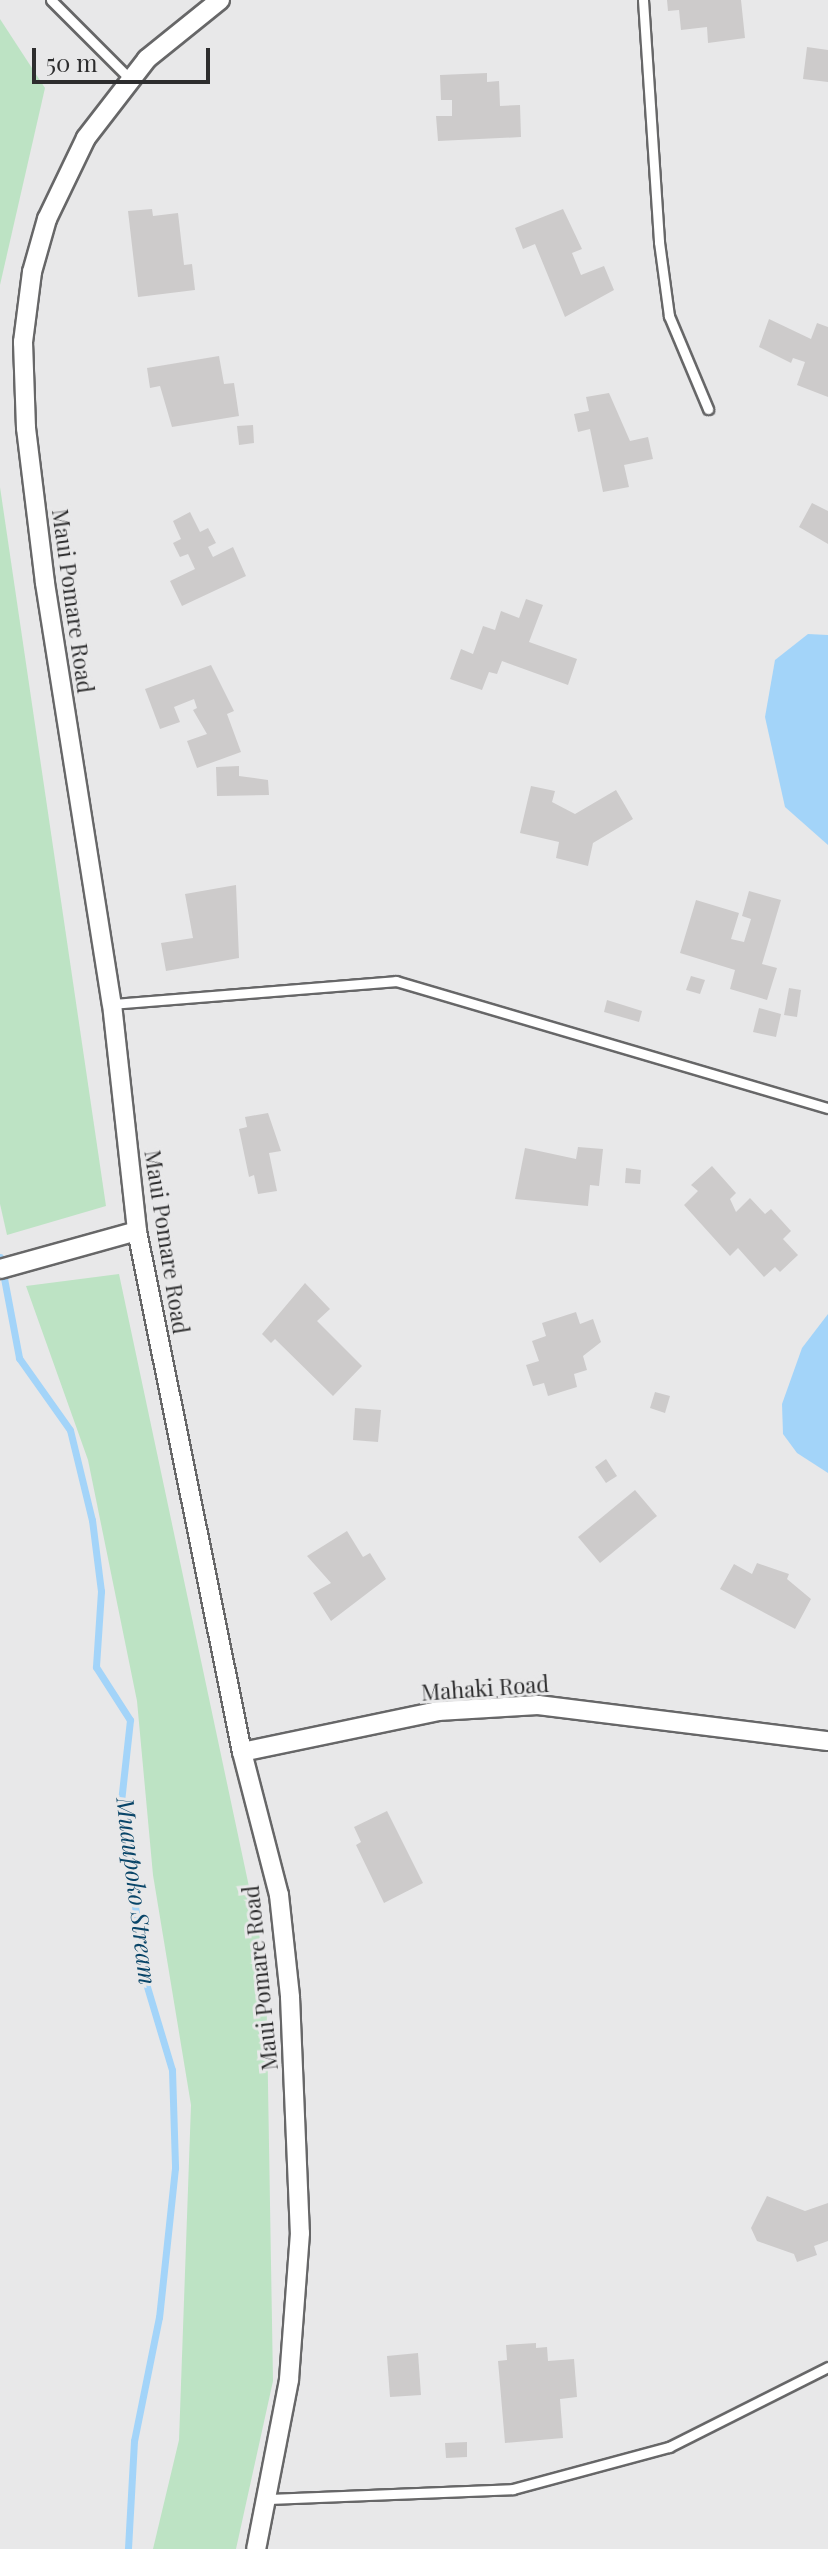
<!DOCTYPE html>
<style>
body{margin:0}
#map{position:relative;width:828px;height:2549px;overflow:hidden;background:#e8e8e9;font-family:"Playfair Display",serif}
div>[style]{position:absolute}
.green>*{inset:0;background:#bde3c4}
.water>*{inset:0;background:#a3d4f9}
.stream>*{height:7px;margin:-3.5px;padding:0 3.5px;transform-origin:3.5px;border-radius:3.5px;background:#a3d4f9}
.building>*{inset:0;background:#cdcbcb}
.roads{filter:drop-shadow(2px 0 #676768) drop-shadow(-2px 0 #676768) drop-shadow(0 2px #676768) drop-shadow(0 -2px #676768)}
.lane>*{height:9px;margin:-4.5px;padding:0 4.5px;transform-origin:4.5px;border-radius:4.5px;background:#fff}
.street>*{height:18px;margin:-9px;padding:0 9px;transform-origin:9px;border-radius:9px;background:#fff}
span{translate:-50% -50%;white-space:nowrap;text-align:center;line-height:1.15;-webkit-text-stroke:6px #e8e8e9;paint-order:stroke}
.street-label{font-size:22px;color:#2d2d2e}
.water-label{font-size:24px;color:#094568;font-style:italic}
.scale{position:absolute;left:32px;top:48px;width:178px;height:36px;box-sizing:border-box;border:4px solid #2d2d2e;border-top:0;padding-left:10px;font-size:24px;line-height:28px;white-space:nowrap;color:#2d2d2e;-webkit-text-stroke:6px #e8e8e9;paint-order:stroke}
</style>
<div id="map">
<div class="green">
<div style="clip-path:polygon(0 19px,45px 88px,0 285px)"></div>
<div style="clip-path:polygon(0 487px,106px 1206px,7px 1235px,0 1204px)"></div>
<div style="clip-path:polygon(119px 1274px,266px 1967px,273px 2381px,236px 2549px,153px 2549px,179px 2440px,191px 2105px,153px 1875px,137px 1701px,88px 1460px,26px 1286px)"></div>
</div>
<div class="water">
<div style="clip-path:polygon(808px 634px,828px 635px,828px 845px,785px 807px,765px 717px,775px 660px)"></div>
<div style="clip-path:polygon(828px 1314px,828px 1473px,797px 1453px,783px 1434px,782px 1404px,802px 1348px)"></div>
</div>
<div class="stream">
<div style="left:0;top:1257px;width:103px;rotate:79.3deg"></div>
<div style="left:19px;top:1358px;width:88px;rotate:54.7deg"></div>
<div style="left:70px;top:1430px;width:93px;rotate:76.3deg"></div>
<div style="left:92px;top:1520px;width:72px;rotate:82.8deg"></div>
<div style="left:101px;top:1591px;width:76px;rotate:93.8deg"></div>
<div style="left:96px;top:1667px;width:63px;rotate:57.3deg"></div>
<div style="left:130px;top:1720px;width:81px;rotate:96.3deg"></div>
<div style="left:121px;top:1801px;width:181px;rotate:82.4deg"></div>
<div style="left:145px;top:1980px;width:94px;rotate:73.3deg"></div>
<div style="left:172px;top:2070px;width:98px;rotate:88.2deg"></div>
<div style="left:175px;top:2168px;width:150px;rotate:96.1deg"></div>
<div style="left:159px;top:2317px;width:126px;rotate:101.4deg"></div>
<div style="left:134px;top:2441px;width:108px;rotate:93.2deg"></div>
</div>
<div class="building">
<div style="clip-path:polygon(667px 0,741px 0,745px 38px,708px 43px,707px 27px,681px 30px,679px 10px,668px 11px)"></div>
<div style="clip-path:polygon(807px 47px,828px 50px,828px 82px,803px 79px)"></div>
<div style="clip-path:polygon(487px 73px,487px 82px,499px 81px,500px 106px,520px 105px,521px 137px,438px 141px,436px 116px,452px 116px,452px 100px,441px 100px,440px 75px)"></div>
<div style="clip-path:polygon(152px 209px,153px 216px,178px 213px,184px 265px,192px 264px,195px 290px,138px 297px,128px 211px)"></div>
<div style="clip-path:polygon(563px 209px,582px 249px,572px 253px,581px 275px,604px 266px,614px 290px,565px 317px,535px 244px,523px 249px,515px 228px)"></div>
<div style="clip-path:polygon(769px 319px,811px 339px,817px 323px,828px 327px,828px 397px,797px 385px,805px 362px,793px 358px,791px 363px,759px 347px)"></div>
<div style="clip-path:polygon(219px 356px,224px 384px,234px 383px,239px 416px,172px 427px,160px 386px,150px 388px,147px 368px)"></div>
<div style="clip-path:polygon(609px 393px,630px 441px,648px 437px,653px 459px,624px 465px,629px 487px,603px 492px,590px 429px,578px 432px,574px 414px,589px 411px,586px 397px)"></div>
<div style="clip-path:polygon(253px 425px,254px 443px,239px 445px,237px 426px)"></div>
<div style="clip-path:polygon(812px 503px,828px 511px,828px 544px,799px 527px)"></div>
<div style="clip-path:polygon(190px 512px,200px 532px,208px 528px,216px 543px,208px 547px,213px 557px,233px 547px,246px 576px,182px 606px,170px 581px,195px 569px,188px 554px,180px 557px,173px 543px,181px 539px,173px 521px)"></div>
<div style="clip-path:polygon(526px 599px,543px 605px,529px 642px,577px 659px,568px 685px,502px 661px,497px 674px,489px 672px,482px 690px,450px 679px,461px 649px,473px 654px,483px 626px,495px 630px,501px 611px,519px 618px)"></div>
<div style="clip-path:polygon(211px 665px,234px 711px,227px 714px,241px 752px,197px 768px,187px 741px,207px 734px,193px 710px,197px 708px,194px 699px,174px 707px,180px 722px,160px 729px,145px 689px)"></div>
<div style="clip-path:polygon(239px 766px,239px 776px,268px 780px,269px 795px,217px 796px,216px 767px)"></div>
<div style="clip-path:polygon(531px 786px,555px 791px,552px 802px,575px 814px,616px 790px,633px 819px,593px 843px,588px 866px,556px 858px,559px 842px,520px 833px)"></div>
<div style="clip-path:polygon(236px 885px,239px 958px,166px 971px,161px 943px,193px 938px,185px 894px)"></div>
<div style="clip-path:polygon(749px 891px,781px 900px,762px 964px,777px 968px,767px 1000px,730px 989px,735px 970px,680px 953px,696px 900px,739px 913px,731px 939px,744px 942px,751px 919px,742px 916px)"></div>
<div style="clip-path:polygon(691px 976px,705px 980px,700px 994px,686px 990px)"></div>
<div style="clip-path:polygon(789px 988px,801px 990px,797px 1017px,784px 1015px)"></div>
<div style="clip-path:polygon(607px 1000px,642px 1011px,639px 1022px,604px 1012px)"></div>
<div style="clip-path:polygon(759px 1008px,781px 1014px,776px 1037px,753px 1032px)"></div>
<div style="clip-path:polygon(268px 1113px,281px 1151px,269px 1153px,277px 1191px,258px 1194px,254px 1175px,249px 1177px,239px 1129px,247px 1127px,245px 1117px)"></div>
<div style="clip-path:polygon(578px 1147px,603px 1149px,599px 1186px,590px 1185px,588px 1206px,515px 1199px,525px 1148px,576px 1159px)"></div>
<div style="clip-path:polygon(712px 1166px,736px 1193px,730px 1199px,736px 1212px,750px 1198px,765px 1214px,771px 1209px,791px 1231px,783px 1239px,798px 1255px,780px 1272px,775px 1267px,764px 1277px,738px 1248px,730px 1256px,684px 1205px,698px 1191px,691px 1185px)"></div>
<div style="clip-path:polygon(626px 1168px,641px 1170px,640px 1184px,625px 1183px)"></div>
<div style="clip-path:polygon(305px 1283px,330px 1309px,317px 1321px,362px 1366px,333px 1396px,275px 1339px,271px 1343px,262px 1334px)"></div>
<div style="clip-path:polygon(576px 1312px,580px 1324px,593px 1319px,601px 1342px,583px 1356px,587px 1370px,574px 1374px,577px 1387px,548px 1396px,544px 1383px,533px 1386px,526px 1365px,539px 1361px,532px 1341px,546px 1336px,542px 1323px)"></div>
<div style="clip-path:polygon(655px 1392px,670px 1396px,665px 1413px,650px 1408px)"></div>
<div style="clip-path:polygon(355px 1408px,381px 1410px,378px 1442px,353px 1440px)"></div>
<div style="clip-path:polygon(606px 1459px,617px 1476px,606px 1483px,595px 1467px)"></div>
<div style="clip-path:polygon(635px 1490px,657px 1516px,600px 1563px,578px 1537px)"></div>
<div style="clip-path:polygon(347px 1531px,363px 1557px,370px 1553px,386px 1579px,331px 1621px,313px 1593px,331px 1583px,307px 1556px)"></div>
<div style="clip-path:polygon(757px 1563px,789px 1574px,787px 1579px,811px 1599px,795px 1629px,720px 1589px,734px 1564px,752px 1574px)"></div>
<div style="clip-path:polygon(387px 1811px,423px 1883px,384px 1903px,356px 1845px,361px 1842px,354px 1827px)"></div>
<div style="clip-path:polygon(767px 2196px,805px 2211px,828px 2203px,828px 2241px,814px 2246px,817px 2255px,797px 2262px,794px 2254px,757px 2241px,751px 2228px)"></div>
<div style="clip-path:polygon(536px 2343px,536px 2348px,547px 2347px,548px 2361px,574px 2359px,577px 2397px,560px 2399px,563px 2438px,505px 2443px,498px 2361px,507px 2360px,506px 2345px)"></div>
<div style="clip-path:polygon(418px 2353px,421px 2395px,390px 2397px,387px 2356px)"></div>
<div style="clip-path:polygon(467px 2442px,467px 2457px,446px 2458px,445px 2443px)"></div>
</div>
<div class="roads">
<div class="lane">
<div style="left:51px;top:0;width:113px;rotate:45deg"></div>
<div style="left:643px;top:0;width:243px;rotate:86.2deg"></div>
<div style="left:659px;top:242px;width:75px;rotate:82.3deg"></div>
<div style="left:669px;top:316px;width:101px;rotate:67.2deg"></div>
<div style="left:112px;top:1004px;width:285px;rotate:-4.6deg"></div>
<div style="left:396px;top:981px;width:450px;rotate:16.4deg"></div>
<div style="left:267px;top:2499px;width:246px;rotate:-2.3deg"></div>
<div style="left:513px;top:2489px;width:162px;rotate:-15.1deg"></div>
<div style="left:669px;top:2447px;width:178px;rotate:-26.7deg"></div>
</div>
<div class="street">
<div style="left:220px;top:0;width:94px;rotate:141.1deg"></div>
<div style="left:147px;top:59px;width:100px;rotate:127.7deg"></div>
<div style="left:86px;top:138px;width:90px;rotate:115.7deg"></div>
<div style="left:47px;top:219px;width:55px;rotate:105.8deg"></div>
<div style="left:32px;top:272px;width:71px;rotate:97.3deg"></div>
<div style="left:23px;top:342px;width:86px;rotate:88deg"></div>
<div style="left:26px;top:428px;width:156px;rotate:83deg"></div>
<div style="left:45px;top:583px;width:426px;rotate:81deg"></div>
<div style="left:112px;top:1004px;width:228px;rotate:83.7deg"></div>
<div style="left:137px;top:1231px;width:531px;rotate:78.61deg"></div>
<div style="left:242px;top:1752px;width:148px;rotate:75.5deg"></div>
<div style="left:279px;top:1895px;width:103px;rotate:83.8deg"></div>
<div style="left:290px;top:1997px;width:236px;rotate:87.6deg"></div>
<div style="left:300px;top:2233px;width:147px;rotate:94.3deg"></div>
<div style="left:289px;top:2380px;width:172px;rotate:101deg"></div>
<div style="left:0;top:1269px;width:142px;rotate:-15.5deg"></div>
<div style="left:242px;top:1752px;width:200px;rotate:-11.8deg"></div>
<div style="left:438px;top:1711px;width:100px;rotate:-3.4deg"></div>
<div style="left:538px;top:1705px;width:292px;rotate:7.1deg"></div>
</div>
</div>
<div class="street-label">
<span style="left:73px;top:601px;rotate:82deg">Maui Pomare Road</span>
<span style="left:167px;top:1242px;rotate:81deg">Maui Pomare Road</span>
<span style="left:485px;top:1688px;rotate:-4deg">Mahaki Road</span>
<span style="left:260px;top:1978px;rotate:-96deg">Maui Pomare Road</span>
</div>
<div class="water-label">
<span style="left:137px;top:1891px;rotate:83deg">Muaupoko Stream</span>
</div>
<div class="scale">50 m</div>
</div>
